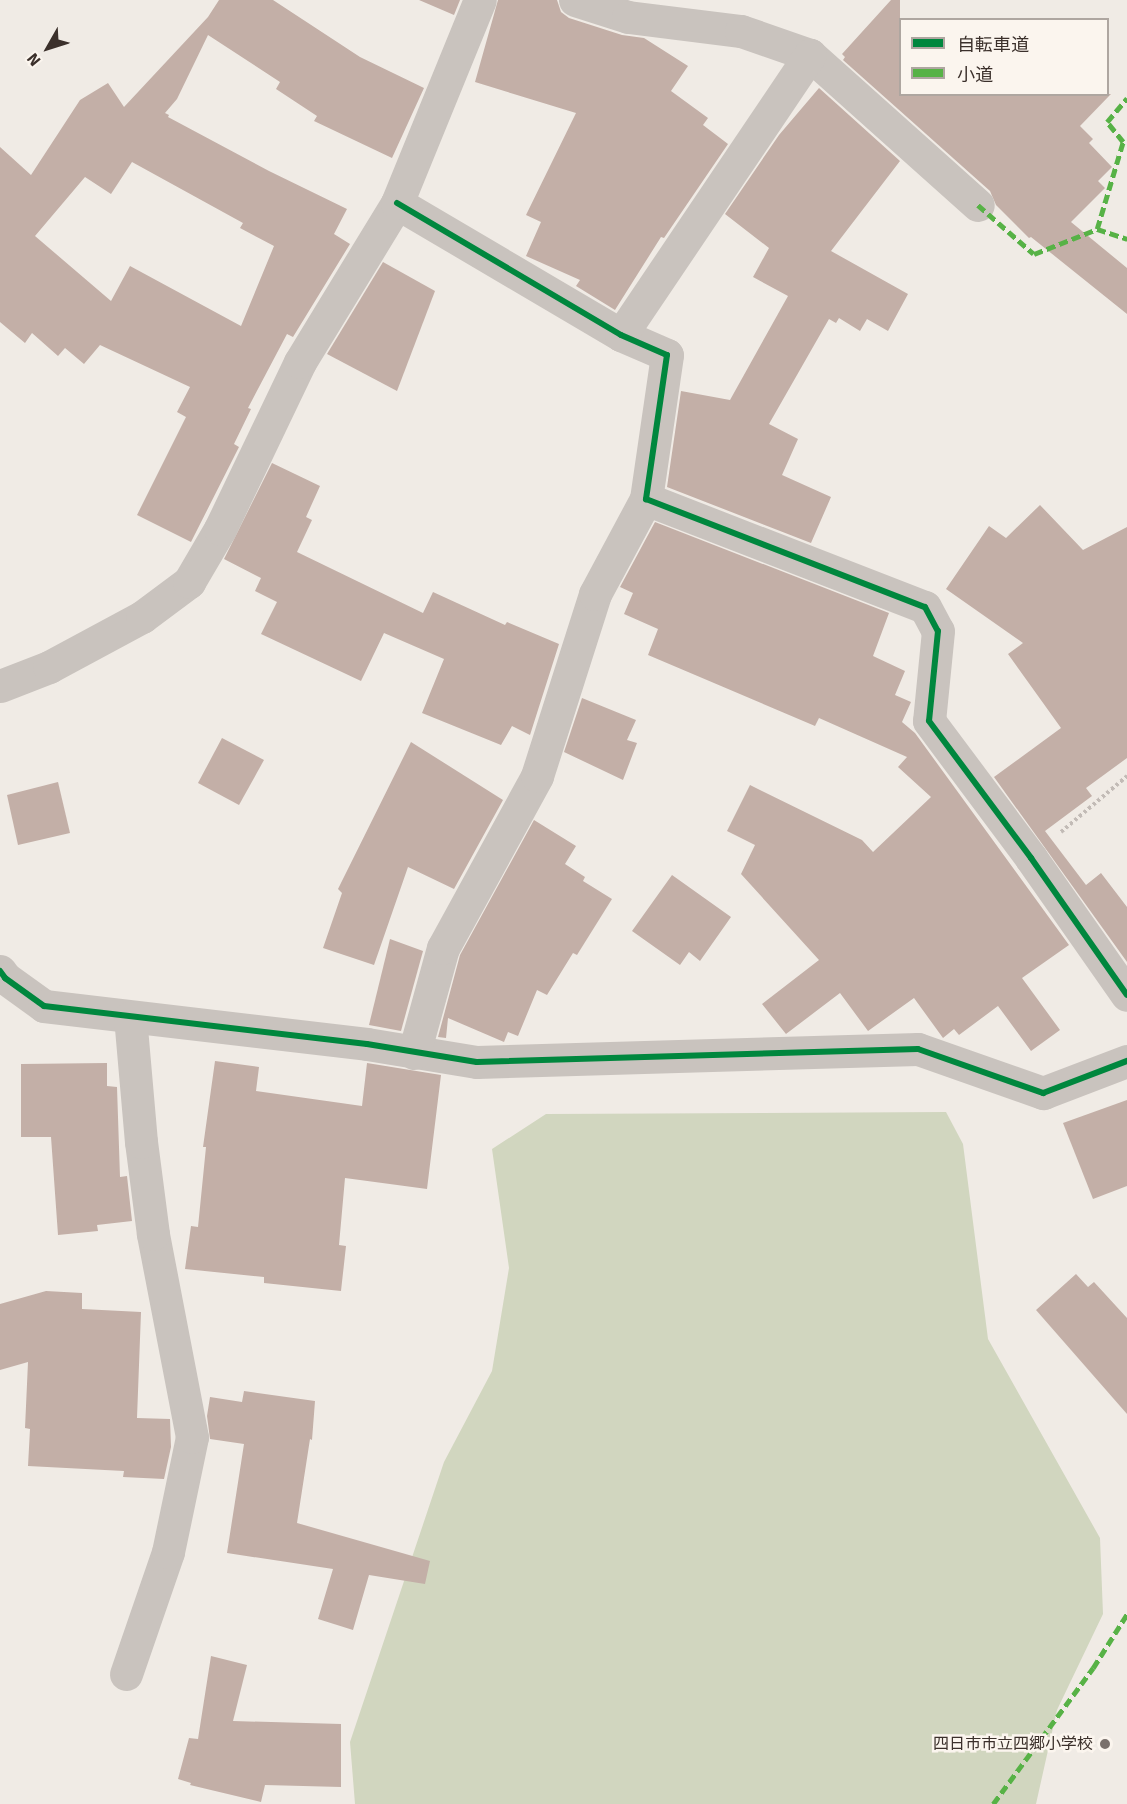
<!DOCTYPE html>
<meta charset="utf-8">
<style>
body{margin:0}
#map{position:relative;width:1127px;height:1804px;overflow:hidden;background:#f0ebe5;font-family:Signika,"Noto Sans JP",sans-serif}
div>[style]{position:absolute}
.green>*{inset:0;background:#d1d6bf}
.building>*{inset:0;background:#c3afa7}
.path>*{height:4px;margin-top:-2px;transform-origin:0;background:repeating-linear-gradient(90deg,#c2bbb6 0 3px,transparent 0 6px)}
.minor>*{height:33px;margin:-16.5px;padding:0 16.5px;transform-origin:16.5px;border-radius:16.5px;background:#c9c3be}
.quiet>*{height:4.5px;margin-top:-2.25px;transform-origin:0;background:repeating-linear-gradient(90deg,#57b246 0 9px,transparent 0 13.5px)}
.cycleway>*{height:6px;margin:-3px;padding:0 3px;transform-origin:3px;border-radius:3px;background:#00873e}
.dots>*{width:16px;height:16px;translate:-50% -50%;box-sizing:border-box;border:3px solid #fbf5ee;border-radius:50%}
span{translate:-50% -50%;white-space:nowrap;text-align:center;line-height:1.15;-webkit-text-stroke:5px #fbf5ee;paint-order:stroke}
.poi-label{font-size:16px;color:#3b302b}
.right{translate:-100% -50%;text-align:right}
.legend{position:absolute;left:899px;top:18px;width:210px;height:78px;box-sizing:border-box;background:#fbf5ee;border:2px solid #aea6a0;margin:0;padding:8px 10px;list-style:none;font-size:18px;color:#3b302b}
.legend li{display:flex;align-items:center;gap:12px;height:30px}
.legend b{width:30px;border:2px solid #aea6a0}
.north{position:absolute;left:18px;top:18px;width:60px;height:60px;-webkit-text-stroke:4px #fbf5ee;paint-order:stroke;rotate:231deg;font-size:16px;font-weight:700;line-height:24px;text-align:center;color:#3b302b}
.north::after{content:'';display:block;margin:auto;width:21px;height:27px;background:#3b302b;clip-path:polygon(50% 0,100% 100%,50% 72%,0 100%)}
</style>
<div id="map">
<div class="green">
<div style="clip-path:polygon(946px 1112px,963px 1144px,988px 1339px,1100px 1538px,1103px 1614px,1057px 1710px,1036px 1804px,355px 1804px,350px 1742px,444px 1462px,492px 1371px,509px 1268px,492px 1149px,546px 1114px)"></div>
</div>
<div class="building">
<div style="clip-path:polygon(evenodd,219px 0,273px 0,360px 57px,424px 88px,392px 158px,314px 121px,317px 116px,276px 89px,280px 82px,208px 35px,177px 99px,165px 113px,169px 115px,168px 117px,269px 171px,347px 209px,334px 234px,350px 244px,293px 337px,287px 334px,248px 408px,251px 409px,234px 444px,239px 447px,191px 542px,137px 515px,186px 417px,177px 412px,190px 387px,100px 345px,84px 364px,65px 348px,58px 356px,32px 333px,25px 343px,0 322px,0 147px,31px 175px,80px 100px,108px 83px,124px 107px,208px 17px,219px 0,132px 162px,243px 223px,240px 228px,274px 246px,241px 326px,130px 266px,111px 301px,35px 236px,85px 177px,111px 194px,132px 162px)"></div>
<div style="clip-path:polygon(419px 0,460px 0,454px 15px)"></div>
<div style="clip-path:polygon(498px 0,557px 0,561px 12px,569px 18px,622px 35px,644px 38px,688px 66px,671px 91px,708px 118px,703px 125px,728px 144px,664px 238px,661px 237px,615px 310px,576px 286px,580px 280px,526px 256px,541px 222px,526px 215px,576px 113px,475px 82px)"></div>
<div style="clip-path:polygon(891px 0,900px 0,900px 94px,1111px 94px,1080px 126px,1093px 139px,1089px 143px,1112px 167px,1098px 181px,1105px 188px,1071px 222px,1127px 268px,1127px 314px,1031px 237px,1029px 238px,996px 205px,990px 191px,843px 60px,845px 57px,842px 54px)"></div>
<div style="clip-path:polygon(819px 88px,900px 161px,831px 251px,908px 294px,888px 331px,867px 319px,860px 331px,839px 318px,836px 323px,829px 319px,769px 424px,798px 439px,782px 475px,831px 497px,811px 543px,667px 487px,681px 391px,730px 400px,788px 296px,753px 277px,769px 248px,725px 214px,779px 135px)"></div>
<div style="clip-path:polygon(383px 262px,435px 291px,397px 391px,327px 354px)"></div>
<div style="clip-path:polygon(272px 463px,320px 486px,306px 517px,312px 520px,297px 552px,423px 613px,433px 592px,505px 625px,507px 622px,559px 644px,530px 735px,512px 726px,501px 745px,422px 713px,444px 659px,384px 633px,361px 681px,261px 634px,277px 602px,255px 591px,261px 578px,224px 559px)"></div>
<div style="clip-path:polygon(1040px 505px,1083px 550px,1127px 527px,1127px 758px,1086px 788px,1092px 796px,1045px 831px,1086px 885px,1101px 873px,1127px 907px,1127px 962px,994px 777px,1061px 728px,1008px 654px,1023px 643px,946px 589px,989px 526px,1006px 538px)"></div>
<div style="clip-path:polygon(655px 522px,889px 613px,873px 656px,905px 671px,895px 695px,911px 702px,902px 722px,915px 733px,1069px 945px,1022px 978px,1060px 1030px,1031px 1051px,998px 1006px,959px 1035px,954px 1029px,943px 1038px,914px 998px,868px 1031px,840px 993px,786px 1034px,762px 1004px,819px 960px,741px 874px,755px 845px,727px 831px,750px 785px,862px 840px,873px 852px,931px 797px,898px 767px,907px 757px,819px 718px,815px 726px,648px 655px,658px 629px,624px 614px,633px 593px,620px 587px)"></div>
<div style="clip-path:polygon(582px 698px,636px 720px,627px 740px,637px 743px,623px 780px,564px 752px)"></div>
<div style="clip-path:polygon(222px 738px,264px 760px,239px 805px,198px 783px)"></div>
<div style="clip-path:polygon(411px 742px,503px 800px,454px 889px,408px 867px,374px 965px,323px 948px,342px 893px,338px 889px)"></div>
<div style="clip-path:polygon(58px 782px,70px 833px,18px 845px,7px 795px)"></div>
<div style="clip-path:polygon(534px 820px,576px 846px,565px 864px,585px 877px,583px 881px,612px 899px,577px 955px,573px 953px,547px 995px,537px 990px,518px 1036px,508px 1032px,504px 1042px,448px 1018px,446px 1038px,438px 1037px,460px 955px)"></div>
<div style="clip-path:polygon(672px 875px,731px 917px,700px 961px,689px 952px,680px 965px,632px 931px)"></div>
<div style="clip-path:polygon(390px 939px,423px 951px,401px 1031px,369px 1025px)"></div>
<div style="clip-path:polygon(215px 1061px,259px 1067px,256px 1091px,362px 1106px,367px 1063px,441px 1075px,427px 1189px,345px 1178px,339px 1245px,346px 1246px,341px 1291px,264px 1283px,264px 1277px,185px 1269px,191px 1226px,198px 1227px,206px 1147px,203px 1147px)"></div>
<div style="clip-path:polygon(107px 1063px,107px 1086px,117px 1087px,120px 1177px,127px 1176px,132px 1221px,97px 1225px,98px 1231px,58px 1235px,51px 1137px,21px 1137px,21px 1064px)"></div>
<div style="clip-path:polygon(1127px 1100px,1127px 1186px,1093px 1199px,1063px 1123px)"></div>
<div style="clip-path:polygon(1076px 1274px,1088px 1287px,1094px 1282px,1127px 1318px,1127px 1414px,1036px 1310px)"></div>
<div style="clip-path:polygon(46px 1291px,82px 1293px,82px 1309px,141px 1312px,137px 1418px,170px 1419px,171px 1447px,164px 1479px,123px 1477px,124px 1471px,28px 1466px,30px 1429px,25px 1428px,28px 1362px,0 1370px,0 1304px)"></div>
<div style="clip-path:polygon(244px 1391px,315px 1401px,312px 1440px,310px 1439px,297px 1523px,430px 1561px,425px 1584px,369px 1575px,353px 1630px,318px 1619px,333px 1569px,227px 1553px,244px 1444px,210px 1439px,207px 1416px,210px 1397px,242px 1402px)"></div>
<div style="clip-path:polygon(211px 1656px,247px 1665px,233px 1721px,341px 1724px,341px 1787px,265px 1785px,261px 1802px,190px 1785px,191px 1783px,178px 1779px,189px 1738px,198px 1739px)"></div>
</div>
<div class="path">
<div style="left:1061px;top:832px;width:87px;rotate:-40.3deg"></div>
</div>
<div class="minor">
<div style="left:575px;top:0;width:56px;rotate:17.8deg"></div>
<div style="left:628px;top:17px;width:114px;rotate:7.1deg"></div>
<div style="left:741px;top:31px;width:73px;rotate:19.2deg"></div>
<div style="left:810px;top:55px;width:225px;rotate:41.8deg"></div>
<div style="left:397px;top:203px;width:260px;rotate:30.5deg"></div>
<div style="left:621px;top:335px;width:50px;rotate:23.5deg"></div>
<div style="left:667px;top:355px;width:146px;rotate:98.3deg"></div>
<div style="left:646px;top:499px;width:299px;rotate:21.2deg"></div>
<div style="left:925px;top:607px;width:27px;rotate:62deg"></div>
<div style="left:938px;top:631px;width:90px;rotate:95.7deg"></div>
<div style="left:929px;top:721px;width:171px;rotate:53.3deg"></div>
<div style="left:1031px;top:858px;width:167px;rotate:55deg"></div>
<div style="left:621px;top:335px;width:338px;rotate:-56deg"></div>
<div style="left:0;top:686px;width:53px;rotate:-21.2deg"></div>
<div style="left:49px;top:667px;width:106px;rotate:-28.3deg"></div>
<div style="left:142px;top:617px;width:59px;rotate:-36.7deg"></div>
<div style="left:189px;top:582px;width:61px;rotate:-59.7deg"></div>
<div style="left:220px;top:529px;width:185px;rotate:-64.4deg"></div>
<div style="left:300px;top:362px;width:186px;rotate:-58.6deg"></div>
<div style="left:397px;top:203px;width:219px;rotate:-67.8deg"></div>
<div style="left:0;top:971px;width:9px;rotate:54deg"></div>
<div style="left:5px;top:978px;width:48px;rotate:35.7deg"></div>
<div style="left:44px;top:1006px;width:325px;rotate:6.7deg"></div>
<div style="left:367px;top:1044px;width:111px;rotate:9.3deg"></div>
<div style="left:477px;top:1062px;width:441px;rotate:-1.7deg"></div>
<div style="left:918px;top:1049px;width:133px;rotate:19.4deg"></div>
<div style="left:1043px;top:1093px;width:90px;rotate:-20.9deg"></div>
<div style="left:414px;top:1053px;width:109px;rotate:-74.6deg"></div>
<div style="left:443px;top:948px;width:196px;rotate:-61.3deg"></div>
<div style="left:537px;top:776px;width:191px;rotate:-72.3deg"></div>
<div style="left:595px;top:594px;width:108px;rotate:-61.8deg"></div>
<div style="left:126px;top:1674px;width:129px;rotate:-71deg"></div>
<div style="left:168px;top:1552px;width:117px;rotate:-78.2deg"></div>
<div style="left:192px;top:1437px;width:207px;rotate:-100.9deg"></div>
<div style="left:153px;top:1234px;width:93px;rotate:-97.4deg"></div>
<div style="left:141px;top:1142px;width:125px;rotate:-95deg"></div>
</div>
<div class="quiet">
<div style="left:978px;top:205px;width:74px;rotate:41.2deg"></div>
<div style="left:1034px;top:254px;width:68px;rotate:-21.6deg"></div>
<div style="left:1097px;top:229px;width:32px;rotate:18deg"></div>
<div style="left:1097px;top:229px;width:91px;rotate:-73.4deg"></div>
<div style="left:1123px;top:142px;width:26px;rotate:-129deg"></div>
<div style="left:1107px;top:122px;width:31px;rotate:-50deg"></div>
<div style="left:993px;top:1804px;width:169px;rotate:-53.7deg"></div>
<div style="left:1093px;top:1668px;width:64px;rotate:-57.8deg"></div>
</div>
<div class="cycleway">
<div style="left:397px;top:203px;width:260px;rotate:30.5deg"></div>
<div style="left:621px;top:335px;width:50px;rotate:23.5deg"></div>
<div style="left:667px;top:355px;width:146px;rotate:98.3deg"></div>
<div style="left:646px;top:499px;width:299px;rotate:21.2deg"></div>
<div style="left:925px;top:607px;width:27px;rotate:62deg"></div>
<div style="left:938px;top:631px;width:90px;rotate:95.7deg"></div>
<div style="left:929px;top:721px;width:171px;rotate:53.3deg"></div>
<div style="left:1031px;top:858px;width:167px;rotate:55deg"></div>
<div style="left:0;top:971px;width:9px;rotate:54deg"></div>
<div style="left:5px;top:978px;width:48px;rotate:35.7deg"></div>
<div style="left:44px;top:1006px;width:325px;rotate:6.7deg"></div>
<div style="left:367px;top:1044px;width:111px;rotate:9.3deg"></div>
<div style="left:477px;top:1062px;width:441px;rotate:-1.7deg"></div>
<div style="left:918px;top:1049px;width:133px;rotate:19.4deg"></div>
<div style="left:1043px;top:1093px;width:90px;rotate:-20.9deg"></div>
</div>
<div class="dots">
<div style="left:1105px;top:1744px;background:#7a716c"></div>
</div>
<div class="poi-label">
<span class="right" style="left:1093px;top:1744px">四日市市立四郷小学校</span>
</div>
<ul class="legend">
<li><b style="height:8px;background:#00873e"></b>自転車道</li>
<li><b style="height:8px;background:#57b246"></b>小道</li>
</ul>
<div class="north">N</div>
</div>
